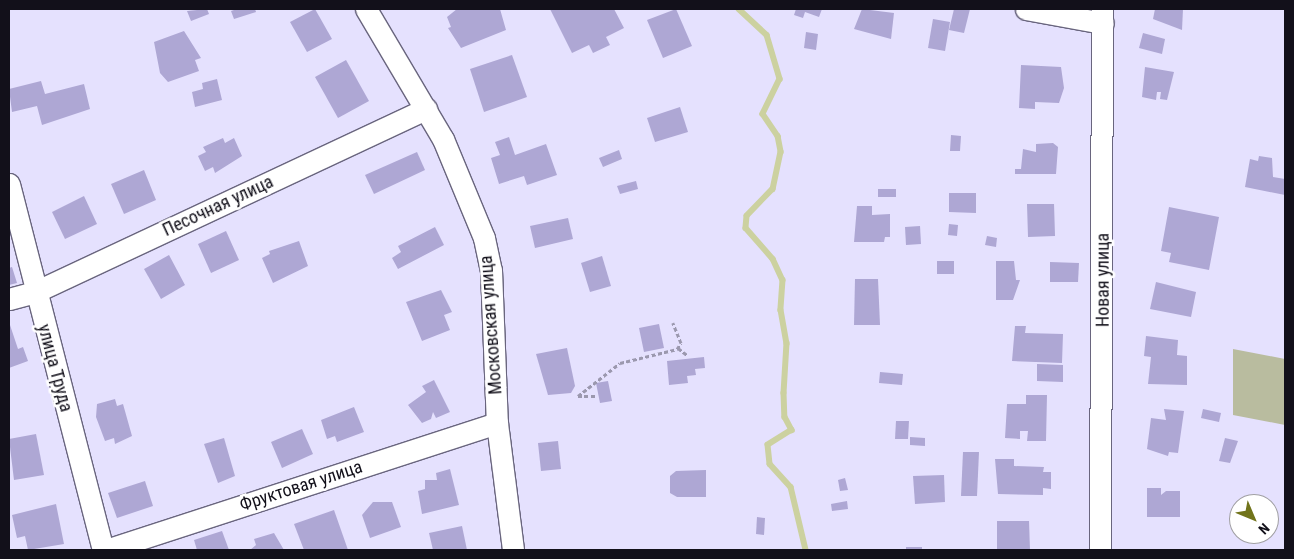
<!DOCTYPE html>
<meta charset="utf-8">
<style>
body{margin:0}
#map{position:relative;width:1294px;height:559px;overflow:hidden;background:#e5e1fe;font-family:"Roboto Condensed",sans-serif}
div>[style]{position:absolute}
.green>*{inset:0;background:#b9bc9f}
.stream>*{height:5.5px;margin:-2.75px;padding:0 2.75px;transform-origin:2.75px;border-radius:2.75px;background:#ccd1a0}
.building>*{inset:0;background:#aea7d4}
.path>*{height:3px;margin-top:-1.5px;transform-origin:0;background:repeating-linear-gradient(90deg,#9b98ae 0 4px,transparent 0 6.5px)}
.roads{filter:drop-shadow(1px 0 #69657e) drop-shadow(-1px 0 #69657e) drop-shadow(0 1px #69657e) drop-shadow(0 -1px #69657e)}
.minor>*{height:21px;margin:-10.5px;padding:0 10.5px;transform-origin:10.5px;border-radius:10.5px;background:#fff}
span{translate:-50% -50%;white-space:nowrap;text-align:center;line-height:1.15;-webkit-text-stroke:5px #fff;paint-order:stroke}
.street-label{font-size:18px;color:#12101a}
.frame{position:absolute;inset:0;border:10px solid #12101a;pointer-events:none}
.north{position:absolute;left:1229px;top:494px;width:50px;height:50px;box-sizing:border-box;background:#fff;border:1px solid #a09fa3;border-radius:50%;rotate:135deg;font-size:14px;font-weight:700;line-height:20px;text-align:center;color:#12101a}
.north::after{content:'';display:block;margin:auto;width:18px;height:22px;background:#71741b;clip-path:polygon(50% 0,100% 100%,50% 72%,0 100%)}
</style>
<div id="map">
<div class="green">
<div style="clip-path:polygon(1233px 349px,1285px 359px,1285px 425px,1233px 415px)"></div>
</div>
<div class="stream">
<div style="left:739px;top:9px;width:38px;rotate:43deg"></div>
<div style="left:767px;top:35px;width:46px;rotate:73.5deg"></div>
<div style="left:780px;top:79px;width:39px;rotate:116deg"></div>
<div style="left:763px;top:114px;width:27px;rotate:56deg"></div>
<div style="left:778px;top:136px;width:16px;rotate:79deg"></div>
<div style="left:781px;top:152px;width:38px;rotate:102deg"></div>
<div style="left:773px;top:189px;width:37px;rotate:134deg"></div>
<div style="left:747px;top:216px;width:12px;rotate:95deg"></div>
<div style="left:746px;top:228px;width:41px;rotate:48.9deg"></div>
<div style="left:773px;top:259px;width:23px;rotate:65deg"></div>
<div style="left:783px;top:280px;width:30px;rotate:94deg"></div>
<div style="left:781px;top:310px;width:34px;rotate:80deg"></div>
<div style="left:787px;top:343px;width:50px;rotate:93.4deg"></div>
<div style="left:784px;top:393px;width:24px;rotate:88deg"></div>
<div style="left:785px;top:417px;width:15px;rotate:62deg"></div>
<div style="left:792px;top:430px;width:28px;rotate:148deg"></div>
<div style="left:768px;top:445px;width:19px;rotate:84deg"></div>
<div style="left:770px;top:464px;width:31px;rotate:48deg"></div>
<div style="left:791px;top:487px;width:65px;rotate:76.6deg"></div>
</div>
<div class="building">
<div style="clip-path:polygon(207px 9px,209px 14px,191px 21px,187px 11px)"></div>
<div style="clip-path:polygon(237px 9px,255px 9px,256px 12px,234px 19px,231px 11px)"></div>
<div style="clip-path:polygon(315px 9px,332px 39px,307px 52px,290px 22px)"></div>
<div style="clip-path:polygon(457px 9px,500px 9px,506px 30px,461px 48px,448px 28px,451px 27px,447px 17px)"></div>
<div style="clip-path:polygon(550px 9px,614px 9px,624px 28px,606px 37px,610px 45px,593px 53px,589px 45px,572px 53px)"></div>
<div style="clip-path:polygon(676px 9px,692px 46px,663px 58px,647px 20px)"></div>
<div style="clip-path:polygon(796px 9px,822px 9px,819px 17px,805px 12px,803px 18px,794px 15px)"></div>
<div style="clip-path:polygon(862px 9px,894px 13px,891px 39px,854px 29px)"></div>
<div style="clip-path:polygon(954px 9px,970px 9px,964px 33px,949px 30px)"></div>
<div style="clip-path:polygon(1155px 9px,1183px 9px,1182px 30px,1153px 19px)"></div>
<div style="clip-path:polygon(933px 19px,950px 22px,945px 51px,928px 48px)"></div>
<div style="clip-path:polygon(184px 31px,201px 58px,195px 60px,199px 71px,168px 82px,160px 73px,154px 42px)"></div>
<div style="clip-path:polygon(806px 32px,818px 34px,816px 50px,804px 48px)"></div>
<div style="clip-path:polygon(1143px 33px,1165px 39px,1162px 54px,1139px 48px)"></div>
<div style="clip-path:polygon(512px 55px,527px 97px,484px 112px,470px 69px)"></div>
<div style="clip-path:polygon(346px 60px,369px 101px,338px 118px,315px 77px)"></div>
<div style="clip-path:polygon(1021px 65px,1061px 67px,1064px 88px,1059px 103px,1035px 102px,1035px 109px,1019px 108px)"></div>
<div style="clip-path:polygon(1145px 67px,1174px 72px,1167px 100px,1160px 99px,1161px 92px,1157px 92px,1156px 100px,1142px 97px)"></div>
<div style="clip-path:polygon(217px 79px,222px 100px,195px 107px,192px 92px,203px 89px,202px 83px)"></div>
<div style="clip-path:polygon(41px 81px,45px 94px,84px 84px,90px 109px,42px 125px,37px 106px,12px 112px,9px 89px)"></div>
<div style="clip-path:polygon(680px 107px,688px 132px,655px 142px,647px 118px)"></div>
<div style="clip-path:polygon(951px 135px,961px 136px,960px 151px,950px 151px)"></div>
<div style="clip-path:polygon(509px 137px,515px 155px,546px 144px,557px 175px,527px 185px,524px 176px,499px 184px,491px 158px,500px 155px,495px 142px)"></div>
<div style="clip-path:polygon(223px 138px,225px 143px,234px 138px,242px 156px,215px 173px,213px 167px,205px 171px,198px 156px,206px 152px,203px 147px)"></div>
<div style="clip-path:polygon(1053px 143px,1058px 147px,1056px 174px,1015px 174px,1015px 169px,1021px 169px,1023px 149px,1036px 152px,1036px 144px)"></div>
<div style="clip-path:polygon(619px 150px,622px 159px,603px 167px,599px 158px)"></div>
<div style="clip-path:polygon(417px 152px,425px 170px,374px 194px,365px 175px)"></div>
<div style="clip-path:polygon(1259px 156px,1272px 158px,1273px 177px,1285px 179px,1285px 195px,1245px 187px,1250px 159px,1258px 161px)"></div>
<div style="clip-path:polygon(144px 170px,156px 200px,124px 214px,111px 184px)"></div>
<div style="clip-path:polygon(636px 181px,638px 189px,620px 194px,617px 186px)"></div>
<div style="clip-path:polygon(878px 189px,896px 189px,896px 197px,878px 197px)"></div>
<div style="clip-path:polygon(949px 193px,976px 193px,976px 213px,949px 212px)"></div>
<div style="clip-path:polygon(84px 196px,97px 224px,65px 239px,52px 212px)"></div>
<div style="clip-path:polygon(1027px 204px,1054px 204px,1055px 236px,1028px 237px)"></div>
<div style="clip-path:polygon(857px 206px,872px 206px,872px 215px,890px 214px,890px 237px,885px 237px,884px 242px,854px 242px)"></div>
<div style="clip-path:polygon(1169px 207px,1219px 217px,1209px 270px,1169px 262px,1171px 253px,1161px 251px)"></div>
<div style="clip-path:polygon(568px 218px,573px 239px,535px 248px,530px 226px)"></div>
<div style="clip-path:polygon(949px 224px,958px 225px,957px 236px,948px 235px)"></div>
<div style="clip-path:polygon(920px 226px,921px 244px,906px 245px,905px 227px)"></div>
<div style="clip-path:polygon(435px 227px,444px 245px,398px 269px,392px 258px,401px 252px,398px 246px)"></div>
<div style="clip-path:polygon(226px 231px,239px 260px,211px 273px,198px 244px)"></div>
<div style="clip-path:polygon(987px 236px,997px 238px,996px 247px,985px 245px)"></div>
<div style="clip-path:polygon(299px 241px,308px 266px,273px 283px,262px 258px,270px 254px,269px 251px)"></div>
<div style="clip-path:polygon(169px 255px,185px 285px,161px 299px,144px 269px)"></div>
<div style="clip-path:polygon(602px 256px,611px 286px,590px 292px,581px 263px)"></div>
<div style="clip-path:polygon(937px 261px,954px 261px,954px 274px,937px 274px)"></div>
<div style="clip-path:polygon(996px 261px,1014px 261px,1016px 280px,1020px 280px,1013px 300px,996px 300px)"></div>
<div style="clip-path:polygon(1050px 262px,1079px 263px,1078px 282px,1050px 282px)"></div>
<div style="clip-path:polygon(12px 267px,17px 283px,9px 285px,9px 268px)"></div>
<div style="clip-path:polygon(855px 279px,878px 279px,880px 325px,854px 325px)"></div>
<div style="clip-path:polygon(1156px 282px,1196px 292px,1191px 317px,1150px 309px)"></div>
<div style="clip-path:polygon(441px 290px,452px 312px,444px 315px,450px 330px,422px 341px,406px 302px)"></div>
<div style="clip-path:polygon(9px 322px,18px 349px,23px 347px,28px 361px,9px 368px)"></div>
<div style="clip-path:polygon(659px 324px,664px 348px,644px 352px,639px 328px)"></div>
<div style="clip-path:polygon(1015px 326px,1026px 326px,1025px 333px,1063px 334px,1062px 363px,1012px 361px)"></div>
<div style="clip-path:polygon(1146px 336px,1178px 340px,1177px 355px,1187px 356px,1187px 385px,1148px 384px,1151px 357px,1144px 356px)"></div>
<div style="clip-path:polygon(567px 348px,575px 386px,571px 393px,548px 395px,536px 354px)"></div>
<div style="clip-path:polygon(704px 357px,705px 368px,695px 369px,696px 375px,687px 376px,688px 383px,669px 385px,667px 361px)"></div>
<div style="clip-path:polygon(1037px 364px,1063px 365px,1063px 382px,1037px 381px)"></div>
<div style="clip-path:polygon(880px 372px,903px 374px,902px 385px,879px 383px)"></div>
<div style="clip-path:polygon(434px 380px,450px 412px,436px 418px,433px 412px,431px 419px,422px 423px,408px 405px,426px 392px,422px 386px)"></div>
<div style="clip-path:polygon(608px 381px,612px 401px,600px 403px,596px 383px)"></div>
<div style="clip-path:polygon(1026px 395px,1047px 395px,1046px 441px,1027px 441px,1028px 431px,1020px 431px,1020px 439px,1005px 438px,1007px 404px,1026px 404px)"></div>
<div style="clip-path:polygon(115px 399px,117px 406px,123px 404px,132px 436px,115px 444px,114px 438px,105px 441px,96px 417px,97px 404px)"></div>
<div style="clip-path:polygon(354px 407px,364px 432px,337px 442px,335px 436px,327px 439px,321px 420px)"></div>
<div style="clip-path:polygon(1164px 409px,1184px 411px,1178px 453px,1169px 452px,1168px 456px,1147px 449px,1151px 418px,1166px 420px)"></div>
<div style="clip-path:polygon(1203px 409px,1221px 413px,1219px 422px,1201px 418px)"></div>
<div style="clip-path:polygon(896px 421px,909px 421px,908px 439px,895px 439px)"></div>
<div style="clip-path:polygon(302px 429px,313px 454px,282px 468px,271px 442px)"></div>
<div style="clip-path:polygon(36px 434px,44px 475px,14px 480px,9px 439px)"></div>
<div style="clip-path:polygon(910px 437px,925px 438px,925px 446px,910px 445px)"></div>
<div style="clip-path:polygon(224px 438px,235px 476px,218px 483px,204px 444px)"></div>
<div style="clip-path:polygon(1225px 438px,1238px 441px,1230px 463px,1219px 461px)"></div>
<div style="clip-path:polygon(558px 441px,561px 469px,541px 471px,538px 443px)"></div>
<div style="clip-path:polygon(963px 452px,979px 452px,977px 496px,961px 496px)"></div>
<div style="clip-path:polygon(995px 459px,1014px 459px,1014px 466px,1044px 467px,1043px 472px,1051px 472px,1051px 489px,1043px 488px,1043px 495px,998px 494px)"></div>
<div style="clip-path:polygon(450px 469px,459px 505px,422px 514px,418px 491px,425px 489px,425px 480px,437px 480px,436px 473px)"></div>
<div style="clip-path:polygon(706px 470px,706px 497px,677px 497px,670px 493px,670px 476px,676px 471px)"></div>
<div style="clip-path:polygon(944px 475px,945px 502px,915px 504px,913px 476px)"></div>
<div style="clip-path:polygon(845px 478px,848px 490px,840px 491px,838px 480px)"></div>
<div style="clip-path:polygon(145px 481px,153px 506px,117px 518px,108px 493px)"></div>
<div style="clip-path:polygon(1147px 488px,1161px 488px,1161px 495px,1166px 491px,1180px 491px,1180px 517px,1147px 517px)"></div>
<div style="clip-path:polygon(847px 501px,848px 509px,832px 511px,831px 504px)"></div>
<div style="clip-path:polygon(373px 502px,392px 502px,401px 527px,370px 538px,362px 515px)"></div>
<div style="clip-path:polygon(56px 504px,64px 544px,28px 550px,25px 536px,17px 538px,12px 515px)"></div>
<div style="clip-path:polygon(334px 510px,348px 550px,304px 550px,294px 524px)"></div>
<div style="clip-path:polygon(757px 517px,765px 518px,764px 535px,756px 534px)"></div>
<div style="clip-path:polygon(997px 521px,1029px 521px,1030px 550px,997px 550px)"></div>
<div style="clip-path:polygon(462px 526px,467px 550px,433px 550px,429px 533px)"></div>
<div style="clip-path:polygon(222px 531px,229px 550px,197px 550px,194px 540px)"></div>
<div style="clip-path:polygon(274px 533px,284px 550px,250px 550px,256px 545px,254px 539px)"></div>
<div style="clip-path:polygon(906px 547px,922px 547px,922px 550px,906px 550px)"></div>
</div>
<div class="path">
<div style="left:678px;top:348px;width:11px;rotate:38deg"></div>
<div style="left:578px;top:396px;width:53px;rotate:-38.2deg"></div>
<div style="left:620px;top:363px;width:59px;rotate:-13.8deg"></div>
<div style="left:677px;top:349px;width:7px;rotate:-56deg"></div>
<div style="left:681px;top:343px;width:22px;rotate:-112deg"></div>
<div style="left:578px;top:396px;width:17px"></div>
</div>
<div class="roads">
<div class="minor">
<div style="left:366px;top:9px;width:151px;rotate:59.4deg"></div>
<div style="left:443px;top:139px;width:107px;rotate:67.5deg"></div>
<div style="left:484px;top:238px;width:33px;rotate:78deg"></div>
<div style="left:491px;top:270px;width:153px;rotate:87.8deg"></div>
<div style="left:497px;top:423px;width:128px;rotate:82.8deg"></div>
<div style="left:1026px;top:9px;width:78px;rotate:10.3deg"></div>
<div style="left:9px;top:184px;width:378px;rotate:75.6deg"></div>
<div style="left:9px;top:299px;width:27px;rotate:-15deg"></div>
<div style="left:35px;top:292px;width:432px;rotate:-25.1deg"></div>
<div style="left:106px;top:550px;width:411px;rotate:-18deg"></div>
<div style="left:1100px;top:550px;width:541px;rotate:-89.79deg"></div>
</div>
</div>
<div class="street-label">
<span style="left:218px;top:206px;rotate:-25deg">Песочная улица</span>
<span style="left:1103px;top:280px;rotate:-90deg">Новая улица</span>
<span style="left:491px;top:325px;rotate:-94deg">Московская улица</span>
<span style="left:55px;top:368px;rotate:75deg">улица Труда</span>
<span style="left:301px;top:486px;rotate:-18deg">Фруктовая улица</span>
</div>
<div class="frame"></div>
<div class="north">N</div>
</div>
